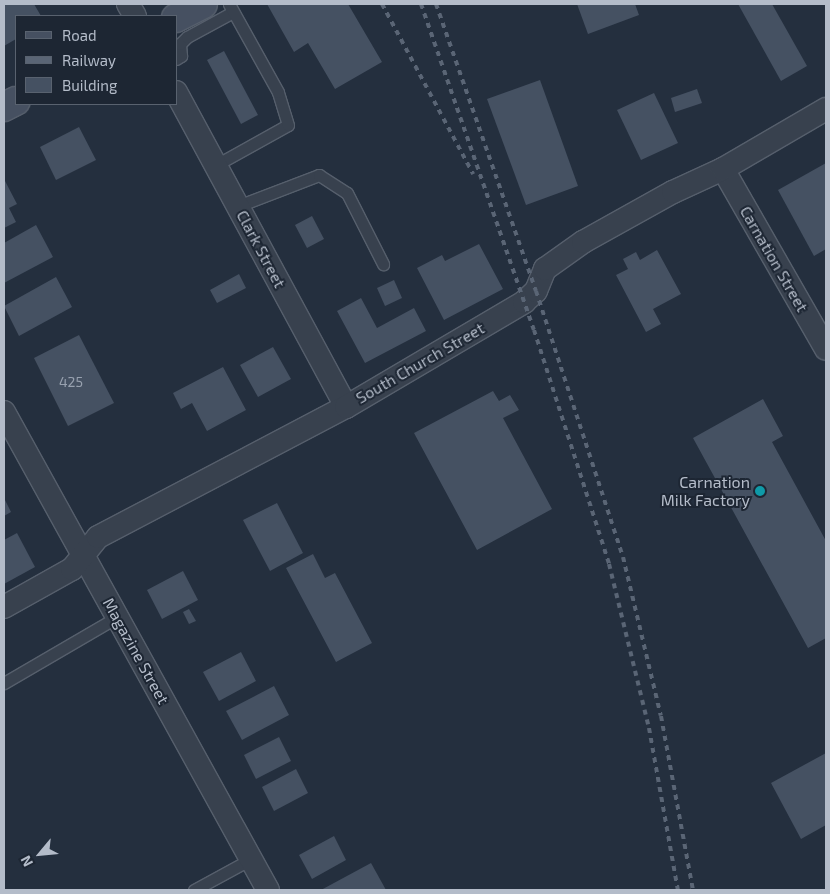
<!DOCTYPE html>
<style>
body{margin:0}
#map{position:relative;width:830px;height:894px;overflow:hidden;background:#242f3e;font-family:"Exo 2",sans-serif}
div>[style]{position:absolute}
.building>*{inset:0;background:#455162}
.roads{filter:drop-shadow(1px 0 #565f6c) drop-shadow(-1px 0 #565f6c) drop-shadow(0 1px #565f6c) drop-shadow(0 -1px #565f6c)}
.lane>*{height:11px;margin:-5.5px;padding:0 5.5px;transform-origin:5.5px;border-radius:5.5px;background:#38414e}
.street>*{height:22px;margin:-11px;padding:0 11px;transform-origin:11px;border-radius:11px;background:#38414e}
.secondary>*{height:28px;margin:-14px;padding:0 14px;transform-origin:14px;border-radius:14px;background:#465061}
.rail>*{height:4px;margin-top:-2px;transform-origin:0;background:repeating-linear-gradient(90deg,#5a6575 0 5px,transparent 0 10px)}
.dots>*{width:14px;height:14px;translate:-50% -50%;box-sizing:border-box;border:2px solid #1d2633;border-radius:50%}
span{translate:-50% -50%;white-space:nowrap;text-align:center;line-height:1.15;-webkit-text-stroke:4px #1d2633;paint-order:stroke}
.number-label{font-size:14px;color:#98a1af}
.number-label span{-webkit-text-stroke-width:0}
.street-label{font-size:16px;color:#b4bcc9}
.poi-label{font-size:16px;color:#b4bcc9}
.right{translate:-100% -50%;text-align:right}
.frame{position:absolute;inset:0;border:5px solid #b4bcc9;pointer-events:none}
.legend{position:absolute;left:15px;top:15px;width:162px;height:90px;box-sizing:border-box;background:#1d2633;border:1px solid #59626f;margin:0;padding:6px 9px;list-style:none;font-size:15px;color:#b4bcc9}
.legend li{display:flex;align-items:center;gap:10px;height:25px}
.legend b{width:25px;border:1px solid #59626f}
.north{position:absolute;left:15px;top:829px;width:50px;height:50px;-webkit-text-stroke:4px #1d2633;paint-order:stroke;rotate:242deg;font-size:14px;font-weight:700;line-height:20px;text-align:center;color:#b4bcc9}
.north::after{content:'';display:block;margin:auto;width:18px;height:22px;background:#b4bcc9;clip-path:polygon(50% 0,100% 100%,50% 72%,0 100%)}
</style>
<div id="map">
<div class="building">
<div style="clip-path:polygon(4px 4px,34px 4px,41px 16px,16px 16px,16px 39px,4px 46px)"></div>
<div style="clip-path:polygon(267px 4px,348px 4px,382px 62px,335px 89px,308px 43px,294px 52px)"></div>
<div style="clip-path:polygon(577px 4px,635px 4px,639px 15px,588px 34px)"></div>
<div style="clip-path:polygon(738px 4px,772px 4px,807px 66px,781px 81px)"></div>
<div style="clip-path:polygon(224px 51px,258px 115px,241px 124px,207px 60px)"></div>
<div style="clip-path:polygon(540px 80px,578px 186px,526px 205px,487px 99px)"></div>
<div style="clip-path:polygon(697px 89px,702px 103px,675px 112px,671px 98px)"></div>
<div style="clip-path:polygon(654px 93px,678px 143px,641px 160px,617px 110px)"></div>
<div style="clip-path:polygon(79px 127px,96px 160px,56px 180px,40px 147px)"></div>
<div style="clip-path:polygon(826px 163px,826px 249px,814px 256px,778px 190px)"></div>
<div style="clip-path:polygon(4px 179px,17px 204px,9px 208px,16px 222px,4px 228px)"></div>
<div style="clip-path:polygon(312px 216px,324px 239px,307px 248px,295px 225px)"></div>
<div style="clip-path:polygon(36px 225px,53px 257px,4px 283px,4px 243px)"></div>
<div style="clip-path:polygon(479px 244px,503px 289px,444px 320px,417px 268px,442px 255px,445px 261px)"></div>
<div style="clip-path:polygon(657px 250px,681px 294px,653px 309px,661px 324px,646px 332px,616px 275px,628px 269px,623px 259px,636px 252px,640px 260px)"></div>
<div style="clip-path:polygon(239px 274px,246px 288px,217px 303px,210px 290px)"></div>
<div style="clip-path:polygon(56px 277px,72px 307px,19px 336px,4px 306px)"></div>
<div style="clip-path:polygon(394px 280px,402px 298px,385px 306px,377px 288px)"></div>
<div style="clip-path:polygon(361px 298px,377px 328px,414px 308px,426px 331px,365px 363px,337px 311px)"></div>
<div style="clip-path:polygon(79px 335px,114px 403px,68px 426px,34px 358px)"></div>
<div style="clip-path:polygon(273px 347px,291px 379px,258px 397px,240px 365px)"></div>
<div style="clip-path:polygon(223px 367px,246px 410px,207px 431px,192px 403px,181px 409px,173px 393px)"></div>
<div style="clip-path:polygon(493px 391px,499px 401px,510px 395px,519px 410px,503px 418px,552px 509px,477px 550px,414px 433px)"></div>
<div style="clip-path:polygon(763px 399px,783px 436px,772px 442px,826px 541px,826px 638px,808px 648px,693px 438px)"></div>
<div style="clip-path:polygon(4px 498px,11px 512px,4px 516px)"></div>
<div style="clip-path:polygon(277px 503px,303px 553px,270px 571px,243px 520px)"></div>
<div style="clip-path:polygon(17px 533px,35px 567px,4px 584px,4px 540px)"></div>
<div style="clip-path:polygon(313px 554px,325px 578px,335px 573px,372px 643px,336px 662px,286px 568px)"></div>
<div style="clip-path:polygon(183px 571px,198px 600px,162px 619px,147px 590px)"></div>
<div style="clip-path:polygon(189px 609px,196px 621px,189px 624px,183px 612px)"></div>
<div style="clip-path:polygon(241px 652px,256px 681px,219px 701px,203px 672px)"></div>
<div style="clip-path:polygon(274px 686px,289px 715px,242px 740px,226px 711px)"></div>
<div style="clip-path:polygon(279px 737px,291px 761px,256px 779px,244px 755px)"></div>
<div style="clip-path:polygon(826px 753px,826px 825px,801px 839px,771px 783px)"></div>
<div style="clip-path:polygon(296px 769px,308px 793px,274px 811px,262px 787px)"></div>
<div style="clip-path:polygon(334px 836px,346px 860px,312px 879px,299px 855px)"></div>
<div style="clip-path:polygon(371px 863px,386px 890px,321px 890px)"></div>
</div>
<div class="roads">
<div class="lane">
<div style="left:176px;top:59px;width:6px;rotate:-31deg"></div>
<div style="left:181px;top:56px;width:12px;rotate:-95deg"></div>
<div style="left:180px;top:44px;width:10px;rotate:-45deg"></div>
<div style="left:187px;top:37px;width:52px;rotate:-28.5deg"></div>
<div style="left:216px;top:165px;width:82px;rotate:-29.1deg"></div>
<div style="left:288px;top:125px;width:34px;rotate:-107deg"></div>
<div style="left:278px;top:92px;width:101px;rotate:-119.1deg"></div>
<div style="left:238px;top:206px;width:87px;rotate:-20.9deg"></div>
<div style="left:319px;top:175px;width:33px;rotate:33deg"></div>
<div style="left:347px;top:193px;width:80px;rotate:63.1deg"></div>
<div style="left:4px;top:683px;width:131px;rotate:-30.3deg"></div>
<div style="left:194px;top:890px;width:65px;rotate:-28.5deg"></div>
</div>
<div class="street">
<div style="left:128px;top:4px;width:14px;rotate:60deg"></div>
<div style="left:176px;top:92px;width:358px;rotate:61.6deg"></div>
<div style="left:723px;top:169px;width:207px;rotate:60.2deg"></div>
<div style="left:4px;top:412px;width:546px;rotate:61.09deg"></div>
<div style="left:4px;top:607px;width:78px;rotate:-29.2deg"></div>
<div style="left:72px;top:569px;width:41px;rotate:-50.9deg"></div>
<div style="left:98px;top:537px;width:280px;rotate:-27.7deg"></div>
<div style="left:346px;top:407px;width:207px;rotate:-30.5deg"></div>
<div style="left:524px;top:302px;width:16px;rotate:-43deg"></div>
<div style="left:536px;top:291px;width:24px;rotate:-68deg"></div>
<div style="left:545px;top:269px;width:47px;rotate:-35.4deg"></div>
<div style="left:583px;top:242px;width:103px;rotate:-29.1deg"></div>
<div style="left:673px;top:192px;width:55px;rotate:-24.7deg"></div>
<div style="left:723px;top:169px;width:119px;rotate:-30.2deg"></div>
</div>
<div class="secondary">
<div style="left:176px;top:18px;width:30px;rotate:-27deg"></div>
<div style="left:4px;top:107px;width:13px;rotate:-27deg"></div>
</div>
</div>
<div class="rail">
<div style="left:382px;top:4px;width:193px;rotate:61.8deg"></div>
<div style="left:421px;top:4px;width:345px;rotate:70.9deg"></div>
<div style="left:534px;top:330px;width:246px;rotate:72.2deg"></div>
<div style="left:609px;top:564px;width:169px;rotate:76.3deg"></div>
<div style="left:649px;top:728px;width:165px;rotate:79.9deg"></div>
<div style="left:436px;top:4px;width:304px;rotate:70.8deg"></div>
<div style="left:536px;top:291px;width:280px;rotate:71.9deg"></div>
<div style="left:623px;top:557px;width:163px;rotate:76.6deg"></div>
<div style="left:661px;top:716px;width:177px;rotate:79.6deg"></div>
</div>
<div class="dots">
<div style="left:760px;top:491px;background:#0f9aa8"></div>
</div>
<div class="number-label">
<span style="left:71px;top:382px">425</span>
</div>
<div class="street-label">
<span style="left:261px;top:249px;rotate:62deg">Clark Street</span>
<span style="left:774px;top:259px;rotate:60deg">Carnation Street</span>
<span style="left:420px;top:363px;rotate:-30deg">South Church Street</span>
<span style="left:136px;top:651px;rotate:61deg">Magazine Street</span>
</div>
<div class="poi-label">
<span class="right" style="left:750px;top:491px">Carnation<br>Milk Factory</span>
</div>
<div class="frame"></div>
<ul class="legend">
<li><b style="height:6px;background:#465061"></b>Road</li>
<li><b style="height:6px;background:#5a6575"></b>Railway</li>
<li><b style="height:14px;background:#455162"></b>Building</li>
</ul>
<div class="north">N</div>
</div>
